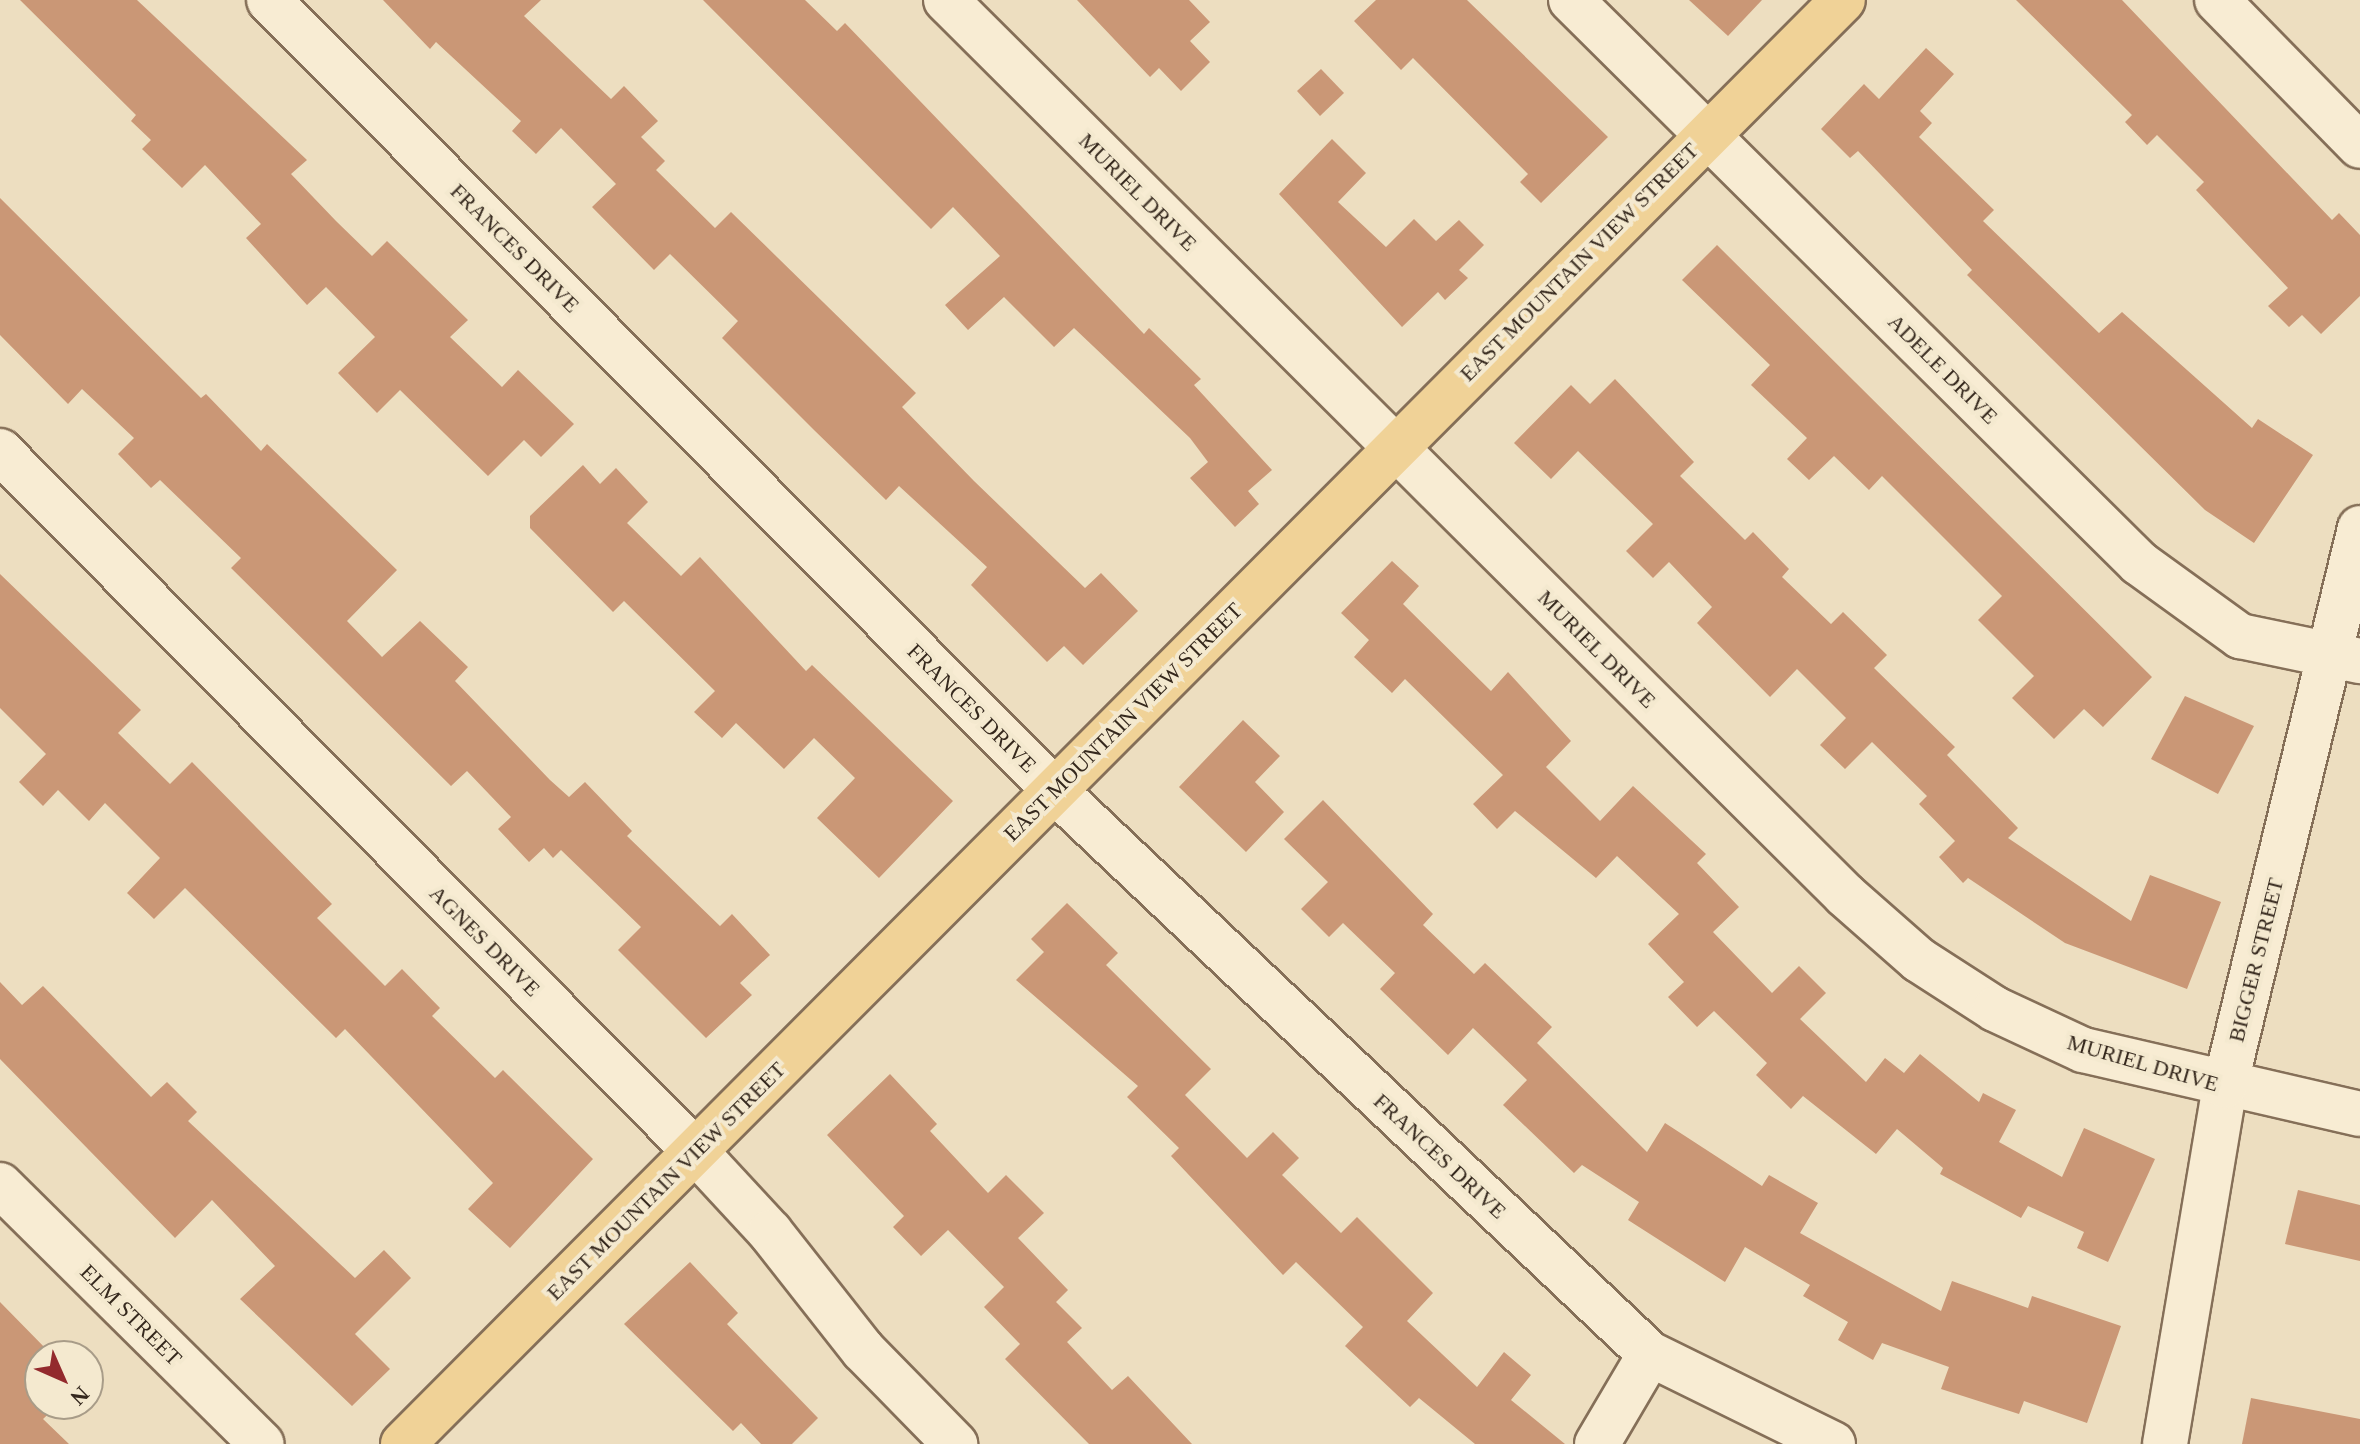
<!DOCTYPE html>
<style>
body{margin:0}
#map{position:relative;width:2360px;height:1444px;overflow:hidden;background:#eddec0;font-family:Georgia,serif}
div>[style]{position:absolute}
.building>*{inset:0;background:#ca9776}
.roads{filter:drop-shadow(2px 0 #856f58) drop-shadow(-2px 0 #856f58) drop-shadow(0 2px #856f58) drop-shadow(0 -2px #856f58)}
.minor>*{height:44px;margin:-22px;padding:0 22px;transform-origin:22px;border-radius:22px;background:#f8ecd3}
.major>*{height:44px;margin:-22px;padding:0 22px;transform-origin:22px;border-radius:22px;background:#f0d297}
span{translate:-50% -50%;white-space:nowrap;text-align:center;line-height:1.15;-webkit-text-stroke:8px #f4e9cf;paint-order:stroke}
.street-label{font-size:22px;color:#35281d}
.north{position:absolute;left:24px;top:1340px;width:80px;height:80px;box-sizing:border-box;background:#f4e9cf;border:2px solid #a89c88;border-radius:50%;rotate:135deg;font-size:22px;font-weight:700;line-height:32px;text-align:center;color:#35281d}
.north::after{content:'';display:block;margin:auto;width:28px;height:36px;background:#932a2d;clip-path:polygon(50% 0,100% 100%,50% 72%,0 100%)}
</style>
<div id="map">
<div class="building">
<div style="clip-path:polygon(20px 0,137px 0,307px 160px,291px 174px,336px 221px,372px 256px,387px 241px,468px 320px,450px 337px,502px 387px,518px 370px,574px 424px,541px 457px,524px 440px,488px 476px,400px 390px,377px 413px,338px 373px,375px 337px,326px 287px,307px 305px,246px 238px,261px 224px,205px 165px,182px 188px,142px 149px,151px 140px,131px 121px,136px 115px)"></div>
<div style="clip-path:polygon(383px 0,541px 0,524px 16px,611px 99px,624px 86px,658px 121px,641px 137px,665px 161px,656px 170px,715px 228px,731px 212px,916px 393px,902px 407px,974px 481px,1085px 588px,1101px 573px,1138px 611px,1083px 665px,1064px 646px,1047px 662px,971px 585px,987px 567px,899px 486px,886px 500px,814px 430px,722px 338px,738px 321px,670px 254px,654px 270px,592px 207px,616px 184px,561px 128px,536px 154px,512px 131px,521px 121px,436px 42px,430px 49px)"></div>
<div style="clip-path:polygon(703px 0,805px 0,837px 31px,845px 23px,1144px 334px,1149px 328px,1201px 379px,1194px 385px,1272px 470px,1248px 491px,1259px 504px,1235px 527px,1190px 478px,1208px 462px,1190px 438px,1074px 328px,1054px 347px,1004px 297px,968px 330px,945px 305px,1000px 256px,953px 207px,931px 229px)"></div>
<div style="clip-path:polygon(1077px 0,1189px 0,1210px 22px,1190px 41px,1210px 62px,1181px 91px,1159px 68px,1150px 77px)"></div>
<div style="clip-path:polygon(1376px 0,1467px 0,1608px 137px,1541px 203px,1520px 182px,1528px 174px,1413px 58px,1401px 70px,1354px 21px)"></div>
<div style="clip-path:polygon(1689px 0,1762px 0,1728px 36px)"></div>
<div style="clip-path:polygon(2016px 0,2122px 0,2332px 220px,2339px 213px,2360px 235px,2360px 296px,2321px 334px,2302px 315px,2289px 327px,2268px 306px,2288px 288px,2196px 190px,2204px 182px,2157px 135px,2147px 145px,2125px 122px,2132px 115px)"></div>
<div style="clip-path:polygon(1926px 48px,1954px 74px,1920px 111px,1932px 123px,1919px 137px,1994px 210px,1983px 221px,2099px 333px,2122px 312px,2252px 428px,2258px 419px,2313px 455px,2254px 543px,2205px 510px,1967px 275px,1972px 270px,1858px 151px,1850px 158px,1821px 129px,1864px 84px,1879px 99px)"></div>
<div style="clip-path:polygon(1321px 69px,1344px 93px,1320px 116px,1297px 91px)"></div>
<div style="clip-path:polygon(1332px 139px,1366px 173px,1338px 202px,1386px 247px,1414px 219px,1436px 241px,1459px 220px,1484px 245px,1459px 270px,1468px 278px,1445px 300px,1438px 292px,1402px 327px,1279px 194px)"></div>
<div style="clip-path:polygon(0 198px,201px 398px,206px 394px,261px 451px,267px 444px,397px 570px,347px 621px,382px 657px,420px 621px,468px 667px,455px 681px,550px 780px,569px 797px,585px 782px,632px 831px,627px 836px,720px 926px,732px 914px,770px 955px,740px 983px,752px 995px,706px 1038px,618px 950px,641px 927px,561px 850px,553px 858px,544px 848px,529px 862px,498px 829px,511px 817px,467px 771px,451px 786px,231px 568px,241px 558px,160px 480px,151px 488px,118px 454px,134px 438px,82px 389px,68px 404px,0 335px)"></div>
<div style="clip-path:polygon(1717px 245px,2152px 677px,2103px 727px,2084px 709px,2054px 739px,2012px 698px,2034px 676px,1978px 620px,2002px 596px,1882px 476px,1869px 490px,1834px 456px,1809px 480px,1787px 459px,1807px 438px,1751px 385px,1770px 365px,1682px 280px)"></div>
<div style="clip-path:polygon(1615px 379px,1694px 462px,1680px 476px,1745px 540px,1753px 532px,1789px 569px,1782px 577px,1831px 624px,1843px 612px,1887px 655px,1874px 668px,1955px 747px,1947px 755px,2018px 828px,2008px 838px,2131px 921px,2150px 875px,2221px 902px,2187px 989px,2065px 943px,1968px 878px,1963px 883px,1939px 857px,1955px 841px,1919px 804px,1927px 796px,1872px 742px,1845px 769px,1820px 745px,1846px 718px,1797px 669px,1770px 697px,1697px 623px,1712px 607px,1669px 562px,1653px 578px,1626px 551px,1653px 524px,1578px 451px,1551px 479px,1514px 443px,1571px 385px,1590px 404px)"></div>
<div style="clip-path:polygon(583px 465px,600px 484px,616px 468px,648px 502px,627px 523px,681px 576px,700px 557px,806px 671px,812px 665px,953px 801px,879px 878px,817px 818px,855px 778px,814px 738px,784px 769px,736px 723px,722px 738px,694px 712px,715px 691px,624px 601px,613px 612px,530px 528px,530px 516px)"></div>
<div style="clip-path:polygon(1392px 561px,1419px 586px,1403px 604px,1491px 691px,1508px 672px,1571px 741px,1546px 767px,1600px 821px,1633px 786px,1706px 854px,1697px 863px,1739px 907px,1713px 932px,1772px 993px,1799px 966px,1826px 993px,1800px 1019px,1866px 1082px,1885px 1058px,1904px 1073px,1920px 1054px,1979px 1102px,1983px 1093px,2016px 1110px,1999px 1142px,2062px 1177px,2084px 1128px,2155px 1159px,2108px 1262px,2077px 1248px,2084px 1232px,2028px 1206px,2021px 1218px,1940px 1174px,1943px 1168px,1897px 1129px,1876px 1154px,1803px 1096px,1791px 1109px,1756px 1075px,1767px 1063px,1714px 1011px,1697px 1027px,1668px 997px,1684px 982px,1648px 944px,1679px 914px,1617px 856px,1596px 878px,1515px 811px,1497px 829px,1473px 804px,1503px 775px,1405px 679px,1392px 693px,1354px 657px,1369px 640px,1341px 613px)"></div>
<div style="clip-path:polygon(0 574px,141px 710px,118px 733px,170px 784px,192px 762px,332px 904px,317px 918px,385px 986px,402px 969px,440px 1008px,432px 1016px,495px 1078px,503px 1070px,593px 1159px,510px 1248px,468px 1209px,493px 1183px,345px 1029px,336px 1038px,185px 888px,154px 919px,127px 893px,160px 858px,105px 803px,89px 821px,58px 790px,43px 806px,19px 782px,46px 754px,0 708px)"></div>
<div style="clip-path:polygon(2185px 696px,2254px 726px,2218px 794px,2151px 759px)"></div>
<div style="clip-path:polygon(1243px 720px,1280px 756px,1255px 782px,1284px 812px,1246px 852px,1179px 787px)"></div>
<div style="clip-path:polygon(1323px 800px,1433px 914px,1423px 925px,1474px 974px,1485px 963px,1552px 1027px,1537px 1043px,1647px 1152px,1665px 1123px,1762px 1186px,1769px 1175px,1818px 1203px,1800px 1233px,1941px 1311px,1952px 1281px,2028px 1308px,2032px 1296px,2121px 1326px,2087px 1423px,2024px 1401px,2019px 1414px,1941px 1389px,1949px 1367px,1882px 1343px,1873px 1360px,1838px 1340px,1848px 1322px,1803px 1296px,1810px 1285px,1745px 1247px,1725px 1282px,1628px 1220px,1639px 1202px,1582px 1165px,1574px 1173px,1503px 1105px,1527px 1080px,1473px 1028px,1448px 1055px,1380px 989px,1395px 973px,1343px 923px,1329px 937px,1301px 909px,1328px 882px,1284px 839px)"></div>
<div style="clip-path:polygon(1067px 903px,1118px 953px,1106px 965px,1211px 1069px,1185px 1095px,1247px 1158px,1273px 1132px,1299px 1158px,1282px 1175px,1341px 1233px,1357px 1217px,1433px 1293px,1407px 1321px,1477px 1387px,1504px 1352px,1531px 1375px,1511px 1400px,1565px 1444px,1475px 1444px,1419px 1398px,1410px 1407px,1345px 1346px,1363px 1327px,1296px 1262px,1283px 1275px,1171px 1156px,1179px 1148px,1127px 1097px,1138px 1086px,1016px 980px,1044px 952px,1031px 939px)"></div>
<div style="clip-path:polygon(0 982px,22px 1005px,43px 986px,151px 1097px,167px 1082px,197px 1112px,188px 1121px,355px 1278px,384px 1250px,411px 1278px,355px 1334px,390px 1369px,352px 1406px,240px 1299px,275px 1266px,212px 1200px,175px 1238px,0 1059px)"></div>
<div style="clip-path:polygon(890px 1074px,937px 1124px,930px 1131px,988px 1193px,1006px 1175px,1044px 1213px,1018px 1238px,1068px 1290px,1056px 1302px,1082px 1328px,1067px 1342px,1112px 1390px,1128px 1376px,1192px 1444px,1089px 1444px,1005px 1359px,1020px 1344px,984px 1307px,1004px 1287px,948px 1230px,921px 1256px,893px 1227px,904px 1216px,827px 1135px)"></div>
<div style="clip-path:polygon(2298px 1190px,2360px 1205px,2360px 1261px,2285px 1244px)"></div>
<div style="clip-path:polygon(690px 1262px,738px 1313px,727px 1324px,818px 1418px,792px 1444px,761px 1444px,741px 1423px,733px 1431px,624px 1324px)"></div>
<div style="clip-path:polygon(0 1302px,50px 1353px,27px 1376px,40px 1389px,40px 1404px,57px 1406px,43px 1419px,69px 1444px,0 1444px)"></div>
<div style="clip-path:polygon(2251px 1398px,2360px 1419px,2360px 1444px,2242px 1444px)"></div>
</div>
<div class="roads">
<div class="minor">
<div style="left:269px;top:0;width:1115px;rotate:45.18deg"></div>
<div style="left:1055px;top:791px;width:819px;rotate:43.42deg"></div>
<div style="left:1650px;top:1354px;width:204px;rotate:26.2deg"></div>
<div style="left:946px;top:0;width:1269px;rotate:44.87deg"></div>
<div style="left:1845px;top:895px;width:98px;rotate:41.3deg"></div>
<div style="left:1919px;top:960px;width:90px;rotate:32.8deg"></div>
<div style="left:1995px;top:1009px;width:97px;rotate:25deg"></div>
<div style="left:2083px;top:1050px;width:284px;rotate:13deg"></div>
<div style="left:1571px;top:0;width:800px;rotate:44.75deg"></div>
<div style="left:2139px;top:563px;width:125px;rotate:35.9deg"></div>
<div style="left:2240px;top:636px;width:123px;rotate:11.8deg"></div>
<div style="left:2217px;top:0;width:204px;rotate:45.6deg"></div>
<div style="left:0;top:451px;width:988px;rotate:45.21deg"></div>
<div style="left:696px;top:1152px;width:109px;rotate:47.2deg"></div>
<div style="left:770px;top:1232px;width:150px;rotate:51.8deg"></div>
<div style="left:863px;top:1350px;width:132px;rotate:45.6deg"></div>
<div style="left:0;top:1185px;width:368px;rotate:44.7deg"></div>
<div style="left:1597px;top:1444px;width:104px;rotate:-59.5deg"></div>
<div style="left:2165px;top:1444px;width:363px;rotate:-80.5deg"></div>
<div style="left:2225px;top:1086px;width:574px;rotate:-76.4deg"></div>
</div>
<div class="major">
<div style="left:403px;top:1444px;width:2039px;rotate:-45.08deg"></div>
</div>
</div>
<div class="street-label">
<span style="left:1138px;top:192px;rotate:45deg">MURIEL DRIVE</span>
<span style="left:515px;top:248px;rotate:45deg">FRANCES DRIVE</span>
<span style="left:1579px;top:262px;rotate:-45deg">EAST MOUNTAIN VIEW STREET</span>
<span style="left:1943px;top:369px;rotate:45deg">ADELE DRIVE</span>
<span style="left:1597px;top:649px;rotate:45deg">MURIEL DRIVE</span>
<span style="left:972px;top:708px;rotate:45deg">FRANCES DRIVE</span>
<span style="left:1123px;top:722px;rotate:-45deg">EAST MOUNTAIN VIEW STREET</span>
<span style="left:485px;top:941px;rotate:45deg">AGNES DRIVE</span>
<span style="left:2256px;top:960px;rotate:-76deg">BIGGER STREET</span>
<span style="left:2143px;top:1063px;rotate:16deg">MURIEL DRIVE</span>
<span style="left:1440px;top:1156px;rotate:43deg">FRANCES DRIVE</span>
<span style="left:666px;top:1181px;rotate:-45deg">EAST MOUNTAIN VIEW STREET</span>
<span style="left:131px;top:1315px;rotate:45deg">ELM STREET</span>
</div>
<div class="north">N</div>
</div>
